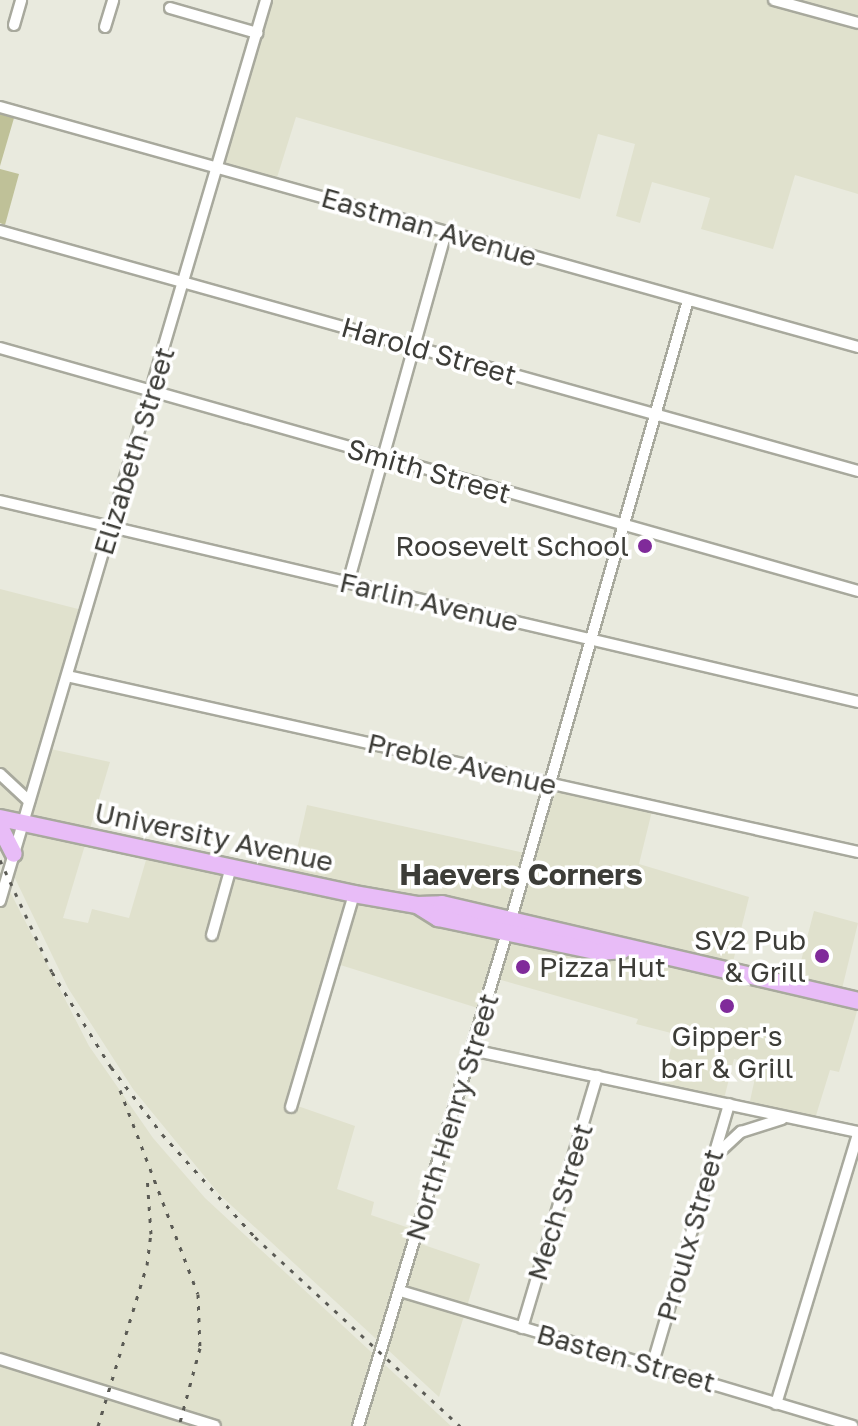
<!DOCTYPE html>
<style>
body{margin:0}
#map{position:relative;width:858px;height:1426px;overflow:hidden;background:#e9eade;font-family:"Golos Text",sans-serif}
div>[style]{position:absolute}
.built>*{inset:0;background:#e0e1cd}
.green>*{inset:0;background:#bfc198}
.roads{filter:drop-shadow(2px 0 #a8a99d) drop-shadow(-2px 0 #a8a99d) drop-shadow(0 2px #a8a99d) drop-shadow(0 -2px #a8a99d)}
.street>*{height:10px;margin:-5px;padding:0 5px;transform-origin:5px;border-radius:5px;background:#fff}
.primary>*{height:16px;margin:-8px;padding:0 8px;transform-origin:8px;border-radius:8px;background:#e8bcf7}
.rail>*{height:3px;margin-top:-1.5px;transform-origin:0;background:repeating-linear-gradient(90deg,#5b5b55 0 4px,transparent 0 12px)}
.dots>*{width:22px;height:22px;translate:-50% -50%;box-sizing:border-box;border:4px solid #fff;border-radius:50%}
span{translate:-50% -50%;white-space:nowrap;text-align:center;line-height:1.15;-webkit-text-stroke:7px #fff;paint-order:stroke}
.street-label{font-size:28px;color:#3d3d38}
.poi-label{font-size:28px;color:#3d3d38}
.right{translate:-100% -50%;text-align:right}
.left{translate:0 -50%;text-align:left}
.neighbourhood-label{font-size:30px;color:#3d3d38;font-weight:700}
</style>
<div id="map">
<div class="built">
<div style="clip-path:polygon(266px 0,858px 0,858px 194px,795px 175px,773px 249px,701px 229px,710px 198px,652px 182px,640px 223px,616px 216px,635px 144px,598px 134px,580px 199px,296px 117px,275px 184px,219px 167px)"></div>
<div style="clip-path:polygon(0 589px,86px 611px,46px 748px,110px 762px,63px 918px,88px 923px,92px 909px,129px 918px,149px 850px,290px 880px,307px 805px,529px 854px,550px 784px,653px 807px,639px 864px,749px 897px,730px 974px,794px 988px,814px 911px,858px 923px,840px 997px,858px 1008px,839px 1072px,830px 1070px,814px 1122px,756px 1110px,750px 1101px,758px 1064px,734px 1059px,723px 1103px,660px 1089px,675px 1034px,636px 1024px,638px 1019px,494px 978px,484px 1010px,334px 963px,292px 1104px,355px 1126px,337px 1189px,374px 1202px,371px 1215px,418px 1231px,415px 1242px,480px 1264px,439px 1397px,219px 1194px,133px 1089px,68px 988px,10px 868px,23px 823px,0 818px)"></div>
<div style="clip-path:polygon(0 872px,89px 1046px,153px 1138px,205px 1198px,451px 1426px,0 1426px)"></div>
</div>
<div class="green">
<div style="clip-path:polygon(0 114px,14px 118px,0 166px)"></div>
<div style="clip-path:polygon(0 169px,19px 174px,5px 225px,0 223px)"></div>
</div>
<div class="roads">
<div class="street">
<div style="left:774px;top:0;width:87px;rotate:15.3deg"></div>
<div style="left:170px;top:8px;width:91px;rotate:16deg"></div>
<div style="left:14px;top:25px;width:26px;rotate:-74deg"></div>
<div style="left:105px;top:27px;width:28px;rotate:-73deg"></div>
<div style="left:0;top:107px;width:891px;rotate:15.63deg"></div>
<div style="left:0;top:231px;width:891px;rotate:15.63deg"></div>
<div style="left:0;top:348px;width:892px;rotate:15.81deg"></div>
<div style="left:0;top:501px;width:881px;rotate:13.18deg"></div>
<div style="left:348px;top:583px;width:364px;rotate:-74.4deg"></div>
<div style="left:67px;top:676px;width:810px;rotate:12.54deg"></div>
<div style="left:0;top:774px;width:40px;rotate:43deg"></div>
<div style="left:0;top:901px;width:939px;rotate:-73.55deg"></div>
<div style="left:212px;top:935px;width:71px;rotate:-74.4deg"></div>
<div style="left:472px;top:1050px;width:395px;rotate:12deg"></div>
<div style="left:291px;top:1107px;width:222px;rotate:-73.5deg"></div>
<div style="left:717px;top:1154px;width:33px;rotate:-43deg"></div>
<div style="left:741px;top:1132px;width:43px;rotate:-17.6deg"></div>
<div style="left:400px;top:1291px;width:472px;rotate:16.6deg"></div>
<div style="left:522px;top:1328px;width:263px;rotate:-73.4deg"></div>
<div style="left:0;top:1359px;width:225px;rotate:17.3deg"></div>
<div style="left:652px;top:1366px;width:273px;rotate:-73.6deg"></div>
<div style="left:776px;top:1404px;width:282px;rotate:-73.1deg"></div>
<div style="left:358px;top:1426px;width:530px;rotate:-73.21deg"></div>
<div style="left:511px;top:919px;width:644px;rotate:-74.04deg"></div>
</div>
<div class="primary">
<div style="left:0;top:818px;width:362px;rotate:12.1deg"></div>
<div style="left:354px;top:894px;width:64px;rotate:9.9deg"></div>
<div style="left:417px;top:905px;width:25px;rotate:-2deg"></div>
<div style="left:442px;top:904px;width:427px;rotate:13.1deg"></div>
<div style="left:0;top:827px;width:30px;rotate:63deg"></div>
<div style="left:417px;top:905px;width:25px;rotate:32deg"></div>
<div style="left:438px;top:918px;width:165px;rotate:11.9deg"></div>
<div style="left:599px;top:952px;width:24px;rotate:-5deg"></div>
</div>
</div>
<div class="rail">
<div style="left:0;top:860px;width:123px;rotate:65.1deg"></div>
<div style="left:52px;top:972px;width:112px;rotate:58.2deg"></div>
<div style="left:111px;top:1067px;width:84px;rotate:52.7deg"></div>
<div style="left:162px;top:1134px;width:139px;rotate:47.9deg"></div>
<div style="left:255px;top:1237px;width:279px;rotate:42.7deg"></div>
<div style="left:120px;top:1090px;width:218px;rotate:69.1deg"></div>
<div style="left:198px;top:1294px;width:54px;rotate:87.9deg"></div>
<div style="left:200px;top:1348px;width:81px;rotate:105.1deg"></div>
<div style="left:98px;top:1426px;width:168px;rotate:-73.1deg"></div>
<div style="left:147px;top:1265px;width:31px;rotate:-83deg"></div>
<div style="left:151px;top:1234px;width:59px;rotate:-93.9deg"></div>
</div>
<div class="dots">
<div style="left:645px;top:546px;background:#802b9a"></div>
<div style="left:822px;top:956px;background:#802b9a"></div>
<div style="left:523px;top:967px;background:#802b9a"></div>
<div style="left:727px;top:1006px;background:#802b9a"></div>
</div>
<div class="street-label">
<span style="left:429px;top:227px;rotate:16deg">Eastman Avenue</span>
<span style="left:429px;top:351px;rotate:16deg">Harold Street</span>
<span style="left:134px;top:451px;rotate:-73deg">Elizabeth Street</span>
<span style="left:429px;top:471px;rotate:16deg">Smith Street</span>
<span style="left:429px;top:602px;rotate:13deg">Farlin Avenue</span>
<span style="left:462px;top:764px;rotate:13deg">Preble Avenue</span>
<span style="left:214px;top:837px;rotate:12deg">University Avenue</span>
<span style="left:452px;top:1117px;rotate:-73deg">North Henry Street</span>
<span style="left:560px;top:1202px;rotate:-73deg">Mech Street</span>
<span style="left:690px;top:1235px;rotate:-74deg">Proulx Street</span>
<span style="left:626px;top:1358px;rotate:16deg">Basten Street</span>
</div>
<div class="poi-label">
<span class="right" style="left:629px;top:546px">Roosevelt School</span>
<span class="right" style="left:806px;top:956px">SV2 Pub<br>&amp; Grill</span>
<span class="left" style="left:539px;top:967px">Pizza Hut</span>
<span style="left:727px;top:1052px">Gipper's<br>bar &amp; Grill</span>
</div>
<div class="neighbourhood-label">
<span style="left:521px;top:874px">Haevers Corners</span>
</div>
</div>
